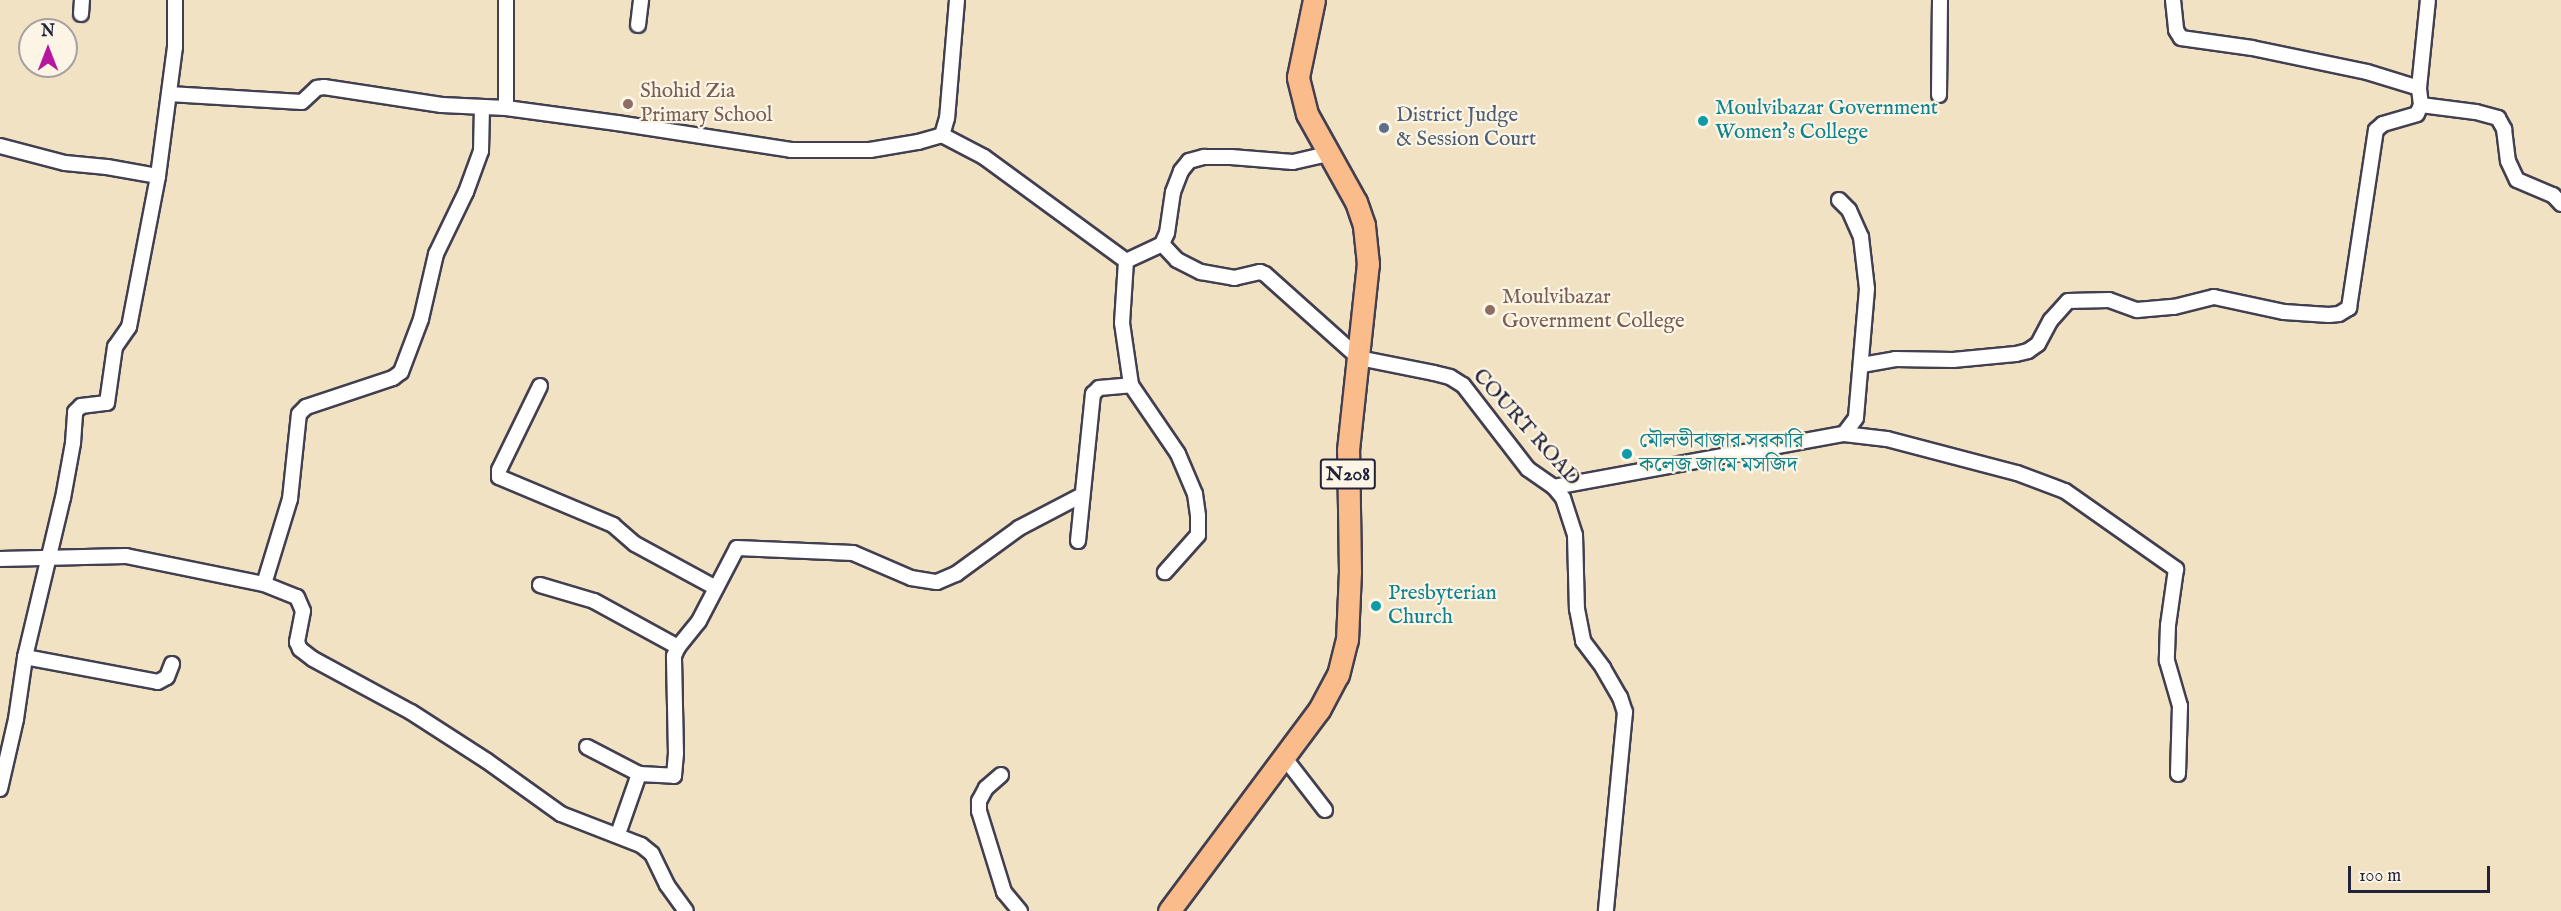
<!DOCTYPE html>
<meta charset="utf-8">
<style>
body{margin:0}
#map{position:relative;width:2561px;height:911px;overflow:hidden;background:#f2e2c4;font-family:"IM FELL English","Noto Serif Bengali",serif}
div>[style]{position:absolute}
.roads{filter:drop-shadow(2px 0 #413f50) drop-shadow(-2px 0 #413f50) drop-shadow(0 2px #413f50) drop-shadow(0 -2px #413f50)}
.minor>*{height:14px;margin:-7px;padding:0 7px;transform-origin:7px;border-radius:7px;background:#fff}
.highway>*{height:21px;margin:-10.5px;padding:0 10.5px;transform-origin:10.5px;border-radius:10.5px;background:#fabc8b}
.dots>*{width:16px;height:16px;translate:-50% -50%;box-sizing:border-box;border:3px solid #fcf5e5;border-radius:50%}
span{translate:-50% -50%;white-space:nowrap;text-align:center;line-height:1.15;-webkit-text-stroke:4.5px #fcf5e5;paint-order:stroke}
.shield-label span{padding:2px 4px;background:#fcf5e5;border:2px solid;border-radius:4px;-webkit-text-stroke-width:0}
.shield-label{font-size:20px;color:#22223b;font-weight:700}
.education-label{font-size:21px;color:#785e54}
.left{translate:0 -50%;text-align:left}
.culture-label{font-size:21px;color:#0d838f}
.service-label{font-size:21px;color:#4e5e75}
.street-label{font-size:21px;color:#22223b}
.north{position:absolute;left:18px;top:18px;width:60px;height:60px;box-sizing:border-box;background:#fcf5e5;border:2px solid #a5a1a1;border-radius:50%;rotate:0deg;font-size:16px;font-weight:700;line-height:24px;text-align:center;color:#22223b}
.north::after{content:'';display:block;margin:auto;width:21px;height:27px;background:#b5179e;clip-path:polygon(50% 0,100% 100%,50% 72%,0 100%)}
.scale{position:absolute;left:2348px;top:866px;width:142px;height:27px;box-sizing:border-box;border:3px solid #22223b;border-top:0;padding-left:8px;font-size:18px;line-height:21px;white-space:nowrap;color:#22223b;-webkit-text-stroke:4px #fcf5e5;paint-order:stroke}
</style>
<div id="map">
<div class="roads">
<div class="minor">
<div style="left:506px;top:0;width:108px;rotate:90deg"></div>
<div style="left:957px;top:0;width:118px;rotate:94.8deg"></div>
<div style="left:947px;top:118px;width:18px;rotate:106deg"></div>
<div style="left:942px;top:135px;width:47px;rotate:27.6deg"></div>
<div style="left:984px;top:157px;width:176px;rotate:36.2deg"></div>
<div style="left:1126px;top:261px;width:62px;rotate:93.7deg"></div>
<div style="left:1122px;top:323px;width:63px;rotate:81.7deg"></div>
<div style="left:1131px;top:385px;width:83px;rotate:55.7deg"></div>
<div style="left:1178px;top:454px;width:43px;rotate:67deg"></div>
<div style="left:1195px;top:494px;width:22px;rotate:82deg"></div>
<div style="left:1198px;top:516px;width:19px;rotate:90deg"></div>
<div style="left:1198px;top:535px;width:50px;rotate:131.7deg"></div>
<div style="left:2173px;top:0;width:30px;rotate:84deg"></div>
<div style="left:2176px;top:30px;width:9px;rotate:58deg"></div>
<div style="left:2181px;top:38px;width:72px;rotate:8deg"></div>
<div style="left:2252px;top:48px;width:117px;rotate:11.8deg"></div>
<div style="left:2367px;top:72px;width:54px;rotate:17.1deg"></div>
<div style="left:81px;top:14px;width:14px;rotate:-86deg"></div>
<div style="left:638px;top:25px;width:25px;rotate:-83deg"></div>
<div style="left:169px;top:94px;width:133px;rotate:3.4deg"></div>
<div style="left:302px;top:102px;width:21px;rotate:-43deg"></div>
<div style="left:317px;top:88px;width:7px;rotate:-8deg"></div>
<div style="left:324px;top:87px;width:119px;rotate:8.7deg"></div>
<div style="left:442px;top:105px;width:64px;rotate:2.7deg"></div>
<div style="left:506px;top:108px;width:112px;rotate:7.7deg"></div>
<div style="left:617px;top:123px;width:176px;rotate:8.8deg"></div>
<div style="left:791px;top:150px;width:79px"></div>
<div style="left:870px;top:150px;width:49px;rotate:-9.5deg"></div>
<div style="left:918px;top:142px;width:25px;rotate:-16deg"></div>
<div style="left:1939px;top:95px;width:95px;rotate:-89.4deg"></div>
<div style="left:2421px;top:105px;width:55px;rotate:7.3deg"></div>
<div style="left:2476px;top:112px;width:23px;rotate:15deg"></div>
<div style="left:2498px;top:118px;width:13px;rotate:61deg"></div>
<div style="left:2504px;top:129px;width:32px;rotate:83deg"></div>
<div style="left:2508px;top:161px;width:21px;rotate:65deg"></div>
<div style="left:2517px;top:180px;width:39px;rotate:23deg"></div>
<div style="left:2553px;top:195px;width:12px;rotate:48deg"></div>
<div style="left:0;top:146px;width:67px;rotate:14.7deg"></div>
<div style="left:65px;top:163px;width:42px;rotate:5.4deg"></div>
<div style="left:107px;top:167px;width:52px;rotate:10deg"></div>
<div style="left:1839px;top:200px;width:14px;rotate:45deg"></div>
<div style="left:1849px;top:210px;width:30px;rotate:66deg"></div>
<div style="left:1861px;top:237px;width:52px;rotate:83.4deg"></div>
<div style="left:1867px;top:289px;width:129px;rotate:94.9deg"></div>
<div style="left:1856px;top:418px;width:20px;rotate:127deg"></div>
<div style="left:1162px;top:244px;width:22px;rotate:47deg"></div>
<div style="left:1177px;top:260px;width:27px;rotate:27deg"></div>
<div style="left:1201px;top:272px;width:34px;rotate:10deg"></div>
<div style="left:1234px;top:278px;width:27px;rotate:-13deg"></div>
<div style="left:1260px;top:272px;width:5px;rotate:22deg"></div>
<div style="left:1265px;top:274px;width:126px;rotate:41.8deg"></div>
<div style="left:1359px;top:358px;width:76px;rotate:11.3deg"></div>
<div style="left:1434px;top:373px;width:16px;rotate:14deg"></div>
<div style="left:1450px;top:377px;width:15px;rotate:32deg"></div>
<div style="left:1463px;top:385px;width:106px;rotate:52.3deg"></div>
<div style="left:1528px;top:469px;width:32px;rotate:35deg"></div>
<div style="left:1554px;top:487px;width:14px;rotate:51deg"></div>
<div style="left:1563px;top:498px;width:39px;rotate:72deg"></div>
<div style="left:1575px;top:535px;width:74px;rotate:88.5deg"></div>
<div style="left:1577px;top:609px;width:33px;rotate:79deg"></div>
<div style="left:1583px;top:641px;width:34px;rotate:53deg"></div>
<div style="left:1603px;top:668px;width:34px;rotate:60deg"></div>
<div style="left:1620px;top:697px;width:16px;rotate:72deg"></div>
<div style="left:1625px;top:712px;width:200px;rotate:95.5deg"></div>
<div style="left:1126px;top:261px;width:40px;rotate:-25deg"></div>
<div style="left:1162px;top:244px;width:12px;rotate:-66deg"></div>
<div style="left:1167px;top:233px;width:41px;rotate:-81.7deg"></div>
<div style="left:1173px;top:192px;width:22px;rotate:-69deg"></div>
<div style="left:1181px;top:171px;width:13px;rotate:-51deg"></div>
<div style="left:1189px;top:161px;width:16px;rotate:-15deg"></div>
<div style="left:1204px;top:157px;width:27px"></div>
<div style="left:1231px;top:157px;width:62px;rotate:4.6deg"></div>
<div style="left:1293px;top:162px;width:35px;rotate:-13deg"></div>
<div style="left:1862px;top:365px;width:34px;rotate:-10deg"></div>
<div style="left:1895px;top:359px;width:58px;rotate:1deg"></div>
<div style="left:1953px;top:360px;width:63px;rotate:-5.4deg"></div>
<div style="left:2016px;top:354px;width:12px;rotate:-14deg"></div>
<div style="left:2028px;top:351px;width:12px;rotate:-35deg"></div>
<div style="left:2038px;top:344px;width:27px;rotate:-62deg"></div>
<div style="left:2051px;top:320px;width:25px;rotate:-48deg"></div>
<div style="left:2068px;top:301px;width:41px;rotate:-1.4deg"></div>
<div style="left:2109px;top:300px;width:30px;rotate:20deg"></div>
<div style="left:2137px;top:310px;width:37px;rotate:-5deg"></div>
<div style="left:2174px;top:307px;width:41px;rotate:-14deg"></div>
<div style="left:2214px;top:297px;width:72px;rotate:12.1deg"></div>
<div style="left:2284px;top:312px;width:45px;rotate:3.8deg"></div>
<div style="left:2329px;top:315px;width:10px;rotate:-6deg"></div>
<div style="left:2339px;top:314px;width:12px;rotate:-31deg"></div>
<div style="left:2349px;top:308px;width:180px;rotate:-81.4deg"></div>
<div style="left:2376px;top:130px;width:9px;rotate:-41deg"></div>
<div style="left:2383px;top:124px;width:35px;rotate:-16deg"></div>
<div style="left:2417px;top:114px;width:10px;rotate:-66deg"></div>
<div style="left:2421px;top:105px;width:17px;rotate:-97deg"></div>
<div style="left:2419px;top:88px;width:88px;rotate:-84.2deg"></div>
<div style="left:540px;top:386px;width:93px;rotate:116deg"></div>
<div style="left:499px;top:470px;width:7px;rotate:90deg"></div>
<div style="left:499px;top:477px;width:124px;rotate:22.8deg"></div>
<div style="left:613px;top:525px;width:29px;rotate:41deg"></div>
<div style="left:635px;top:544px;width:92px;rotate:28.5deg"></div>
<div style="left:1554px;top:487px;width:295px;rotate:-10.4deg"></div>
<div style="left:1844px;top:434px;width:43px;rotate:6.6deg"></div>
<div style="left:1887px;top:439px;width:134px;rotate:14.7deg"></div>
<div style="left:2017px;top:473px;width:51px;rotate:20.6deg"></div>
<div style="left:2065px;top:491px;width:136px;rotate:35.1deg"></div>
<div style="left:2176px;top:569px;width:57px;rotate:98.1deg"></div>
<div style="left:2168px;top:625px;width:36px;rotate:92deg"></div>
<div style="left:2167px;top:661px;width:47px;rotate:73.9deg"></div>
<div style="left:2180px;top:706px;width:68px;rotate:91.7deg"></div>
<div style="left:1078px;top:541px;width:148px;rotate:-84.2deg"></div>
<div style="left:1093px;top:394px;width:8px;rotate:-45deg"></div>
<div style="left:1099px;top:388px;width:32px;rotate:-5deg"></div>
<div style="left:0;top:559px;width:126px;rotate:-1.4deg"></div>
<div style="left:126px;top:556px;width:141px;rotate:11.5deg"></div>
<div style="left:264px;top:584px;width:35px;rotate:22deg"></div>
<div style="left:297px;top:597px;width:15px;rotate:67deg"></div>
<div style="left:303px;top:611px;width:32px;rotate:101deg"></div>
<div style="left:297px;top:642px;width:8px;rotate:67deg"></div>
<div style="left:300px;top:649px;width:16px;rotate:38deg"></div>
<div style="left:313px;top:659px;width:111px;rotate:28.4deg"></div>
<div style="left:411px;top:712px;width:90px;rotate:32.8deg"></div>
<div style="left:487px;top:761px;width:91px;rotate:35.6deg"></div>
<div style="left:561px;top:814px;width:86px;rotate:21.2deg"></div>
<div style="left:641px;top:845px;width:14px;rotate:39deg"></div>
<div style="left:652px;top:854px;width:34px;rotate:64deg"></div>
<div style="left:667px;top:885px;width:32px;rotate:54deg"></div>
<div style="left:264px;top:584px;width:89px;rotate:-73deg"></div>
<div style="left:290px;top:499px;width:85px;rotate:-84deg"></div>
<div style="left:299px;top:414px;width:10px;rotate:-45deg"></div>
<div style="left:306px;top:407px;width:92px;rotate:-18.4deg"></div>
<div style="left:393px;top:378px;width:10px;rotate:-37deg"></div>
<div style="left:401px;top:372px;width:57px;rotate:-69.3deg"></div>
<div style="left:421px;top:319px;width:67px;rotate:-77deg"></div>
<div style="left:436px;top:254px;width:69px;rotate:-64.2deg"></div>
<div style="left:466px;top:192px;width:44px;rotate:-69.9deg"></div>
<div style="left:481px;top:151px;width:44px;rotate:-88.7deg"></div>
<div style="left:540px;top:585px;width:56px;rotate:16.5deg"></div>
<div style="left:594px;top:601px;width:96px;rotate:28.7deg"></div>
<div style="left:25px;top:657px;width:135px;rotate:10.6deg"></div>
<div style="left:158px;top:682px;width:10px;rotate:-29deg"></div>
<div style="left:167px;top:677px;width:14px;rotate:-69deg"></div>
<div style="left:587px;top:747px;width:59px;rotate:27.4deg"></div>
<div style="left:639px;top:774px;width:35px;rotate:3deg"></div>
<div style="left:674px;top:776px;width:22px;rotate:-85deg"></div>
<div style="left:676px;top:754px;width:98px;rotate:-91.2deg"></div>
<div style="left:674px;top:656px;width:10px;rotate:-66deg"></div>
<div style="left:678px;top:647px;width:33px;rotate:-51deg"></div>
<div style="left:699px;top:621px;width:82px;rotate:-62.5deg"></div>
<div style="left:737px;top:548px;width:116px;rotate:2.5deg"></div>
<div style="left:853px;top:553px;width:63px;rotate:23.3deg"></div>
<div style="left:911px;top:578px;width:26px;rotate:9deg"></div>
<div style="left:937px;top:582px;width:21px;rotate:-23deg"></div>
<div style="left:956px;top:574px;width:78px;rotate:-36.1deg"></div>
<div style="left:1019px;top:528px;width:71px;rotate:-27.6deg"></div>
<div style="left:1284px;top:757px;width:67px;rotate:52.3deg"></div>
<div style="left:1001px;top:775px;width:20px;rotate:139deg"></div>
<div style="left:986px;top:788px;width:15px;rotate:118deg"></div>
<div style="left:979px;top:801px;width:10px;rotate:90deg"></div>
<div style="left:979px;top:811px;width:85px;rotate:72.8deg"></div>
<div style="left:1004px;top:892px;width:25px;rotate:50deg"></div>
<div style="left:0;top:789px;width:72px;rotate:-77.1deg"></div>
<div style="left:16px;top:719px;width:63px;rotate:-81.7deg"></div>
<div style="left:25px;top:657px;width:163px;rotate:-76.6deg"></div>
<div style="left:63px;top:498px;width:56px;rotate:-79.7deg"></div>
<div style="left:73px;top:443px;width:31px;rotate:-86deg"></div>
<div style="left:75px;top:412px;width:8px;rotate:-45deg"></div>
<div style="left:81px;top:406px;width:26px;rotate:-7deg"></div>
<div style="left:107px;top:403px;width:57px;rotate:-81.9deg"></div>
<div style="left:115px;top:347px;width:24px;rotate:-55deg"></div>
<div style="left:129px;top:327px;width:154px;rotate:-79.1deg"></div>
<div style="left:158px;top:176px;width:130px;rotate:-82.5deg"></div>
<div style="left:175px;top:47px;width:47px;rotate:-90deg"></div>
<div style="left:618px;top:834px;width:64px;rotate:-70.7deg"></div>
</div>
<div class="highway">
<div style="left:1169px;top:911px;width:251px;rotate:-53.3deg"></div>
<div style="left:1319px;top:710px;width:40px;rotate:-62deg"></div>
<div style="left:1338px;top:675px;width:36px;rotate:-76deg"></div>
<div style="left:1347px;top:640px;width:68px;rotate:-87.5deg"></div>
<div style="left:1350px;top:572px;width:122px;rotate:-90.9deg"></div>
<div style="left:1348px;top:450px;width:187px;rotate:-83.9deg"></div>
<div style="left:1368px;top:264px;width:39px;rotate:-96deg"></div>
<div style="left:1364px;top:225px;width:24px;rotate:-109deg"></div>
<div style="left:1356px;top:202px;width:101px;rotate:-119.1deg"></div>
<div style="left:1307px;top:114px;width:38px;rotate:-104deg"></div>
<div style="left:1298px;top:77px;width:79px;rotate:-78.3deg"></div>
</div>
</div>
<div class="dots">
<div style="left:628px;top:104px;background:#8d6e63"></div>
<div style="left:1703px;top:121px;background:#0f9aa8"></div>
<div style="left:1384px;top:128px;background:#5c6f8a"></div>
<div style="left:1490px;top:310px;background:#8d6e63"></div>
<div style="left:1627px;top:454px;background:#0f9aa8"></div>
<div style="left:1376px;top:606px;background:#0f9aa8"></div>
</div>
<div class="shield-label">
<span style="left:1348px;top:474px">N208</span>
</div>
<div class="education-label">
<span class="left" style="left:640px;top:104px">Shohid Zia<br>Primary School</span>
<span class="left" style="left:1502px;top:310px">Moulvibazar<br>Government College</span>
</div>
<div class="culture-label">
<span class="left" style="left:1715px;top:121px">Moulvibazar Government<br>Women's College</span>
<span class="left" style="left:1639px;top:454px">মৌলভীবাজার সরকারি<br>কলেজ জামে মসজিদ</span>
<span class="left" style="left:1388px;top:606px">Presbyterian<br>Church</span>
</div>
<div class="service-label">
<span class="left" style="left:1396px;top:128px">District Judge<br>&amp; Session Court</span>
</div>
<div class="street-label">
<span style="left:1526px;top:428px;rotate:48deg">COURT ROAD</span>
</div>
<div class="north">N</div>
<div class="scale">100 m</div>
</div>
